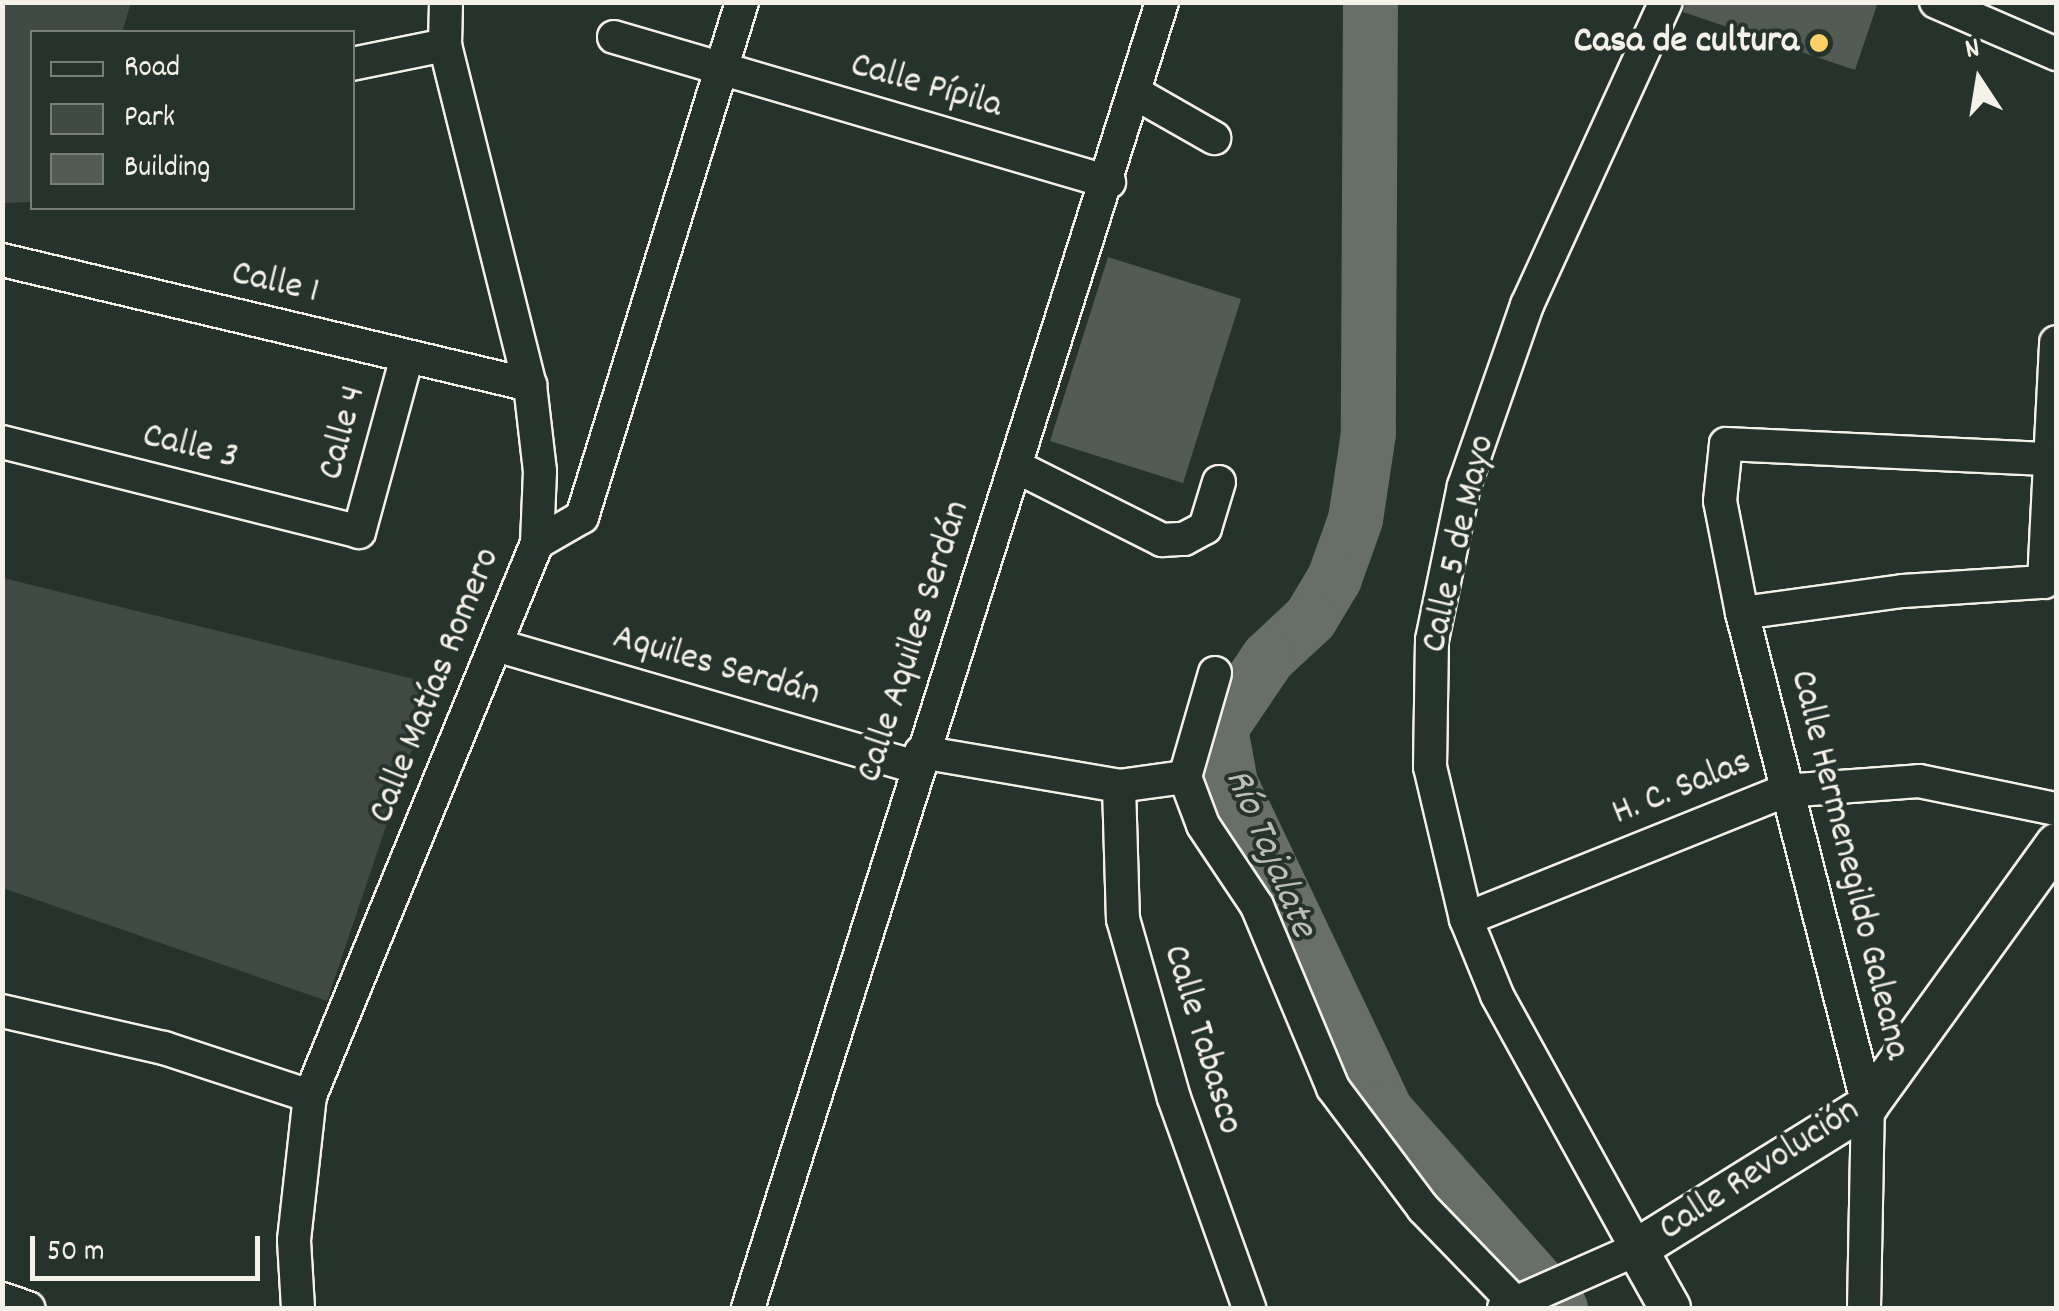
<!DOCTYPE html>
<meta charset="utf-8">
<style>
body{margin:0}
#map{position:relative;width:2059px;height:1311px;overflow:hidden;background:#26332d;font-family:Dekko,sans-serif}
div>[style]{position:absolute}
.green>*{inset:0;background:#414b45}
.river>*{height:55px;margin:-27.5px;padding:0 27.5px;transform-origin:27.5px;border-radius:27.5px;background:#676f68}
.building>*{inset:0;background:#525c55}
.roads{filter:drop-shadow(2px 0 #f4f1e8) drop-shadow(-2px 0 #f4f1e8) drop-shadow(0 2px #f4f1e8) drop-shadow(0 -2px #f4f1e8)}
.minor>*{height:32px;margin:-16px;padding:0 16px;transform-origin:16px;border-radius:16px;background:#26332d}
.major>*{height:40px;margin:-20px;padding:0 20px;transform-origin:20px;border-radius:20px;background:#26332d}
.dots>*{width:28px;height:28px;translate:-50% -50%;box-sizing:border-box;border:5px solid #26332d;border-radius:50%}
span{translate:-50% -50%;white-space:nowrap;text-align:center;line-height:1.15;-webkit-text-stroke:8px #26332d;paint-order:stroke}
.poi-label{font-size:38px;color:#f4f1e8;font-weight:700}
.right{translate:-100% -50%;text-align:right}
.street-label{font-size:38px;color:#f4f1e8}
.water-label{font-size:40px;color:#bcbdb5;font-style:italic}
.frame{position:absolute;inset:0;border:5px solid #f4f1e8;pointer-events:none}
.legend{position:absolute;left:30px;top:30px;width:325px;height:180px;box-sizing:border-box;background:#26332d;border:2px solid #787f78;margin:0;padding:12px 18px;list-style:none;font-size:30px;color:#f4f1e8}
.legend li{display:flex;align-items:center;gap:20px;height:50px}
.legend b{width:50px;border:2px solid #787f78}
.north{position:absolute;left:1929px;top:30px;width:100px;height:100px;-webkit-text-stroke:8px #26332d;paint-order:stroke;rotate:348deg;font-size:28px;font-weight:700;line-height:40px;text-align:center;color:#f4f1e8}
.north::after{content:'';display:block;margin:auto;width:35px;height:45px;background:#f4f1e8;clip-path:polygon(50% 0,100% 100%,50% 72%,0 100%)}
.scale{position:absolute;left:30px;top:1236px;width:230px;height:45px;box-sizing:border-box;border:5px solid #f4f1e8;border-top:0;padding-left:12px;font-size:30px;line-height:35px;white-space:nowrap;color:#f4f1e8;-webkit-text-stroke:8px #26332d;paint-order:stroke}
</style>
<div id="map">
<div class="green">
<div style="clip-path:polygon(2px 3px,131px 3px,122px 32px,32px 32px,32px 202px,3px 203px)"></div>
<div style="clip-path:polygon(3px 578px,434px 684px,327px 1001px,3px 888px)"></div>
</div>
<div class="river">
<div style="left:1370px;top:2px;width:431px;rotate:90.3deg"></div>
<div style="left:1368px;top:433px;width:87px;rotate:98.6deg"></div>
<div style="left:1355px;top:519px;width:63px;rotate:109.6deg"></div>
<div style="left:1334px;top:578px;width:47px;rotate:121deg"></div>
<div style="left:1310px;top:618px;width:57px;rotate:137.1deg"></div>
<div style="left:1268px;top:657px;width:86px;rotate:124.1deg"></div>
<div style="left:1220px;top:728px;width:56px;rotate:79.7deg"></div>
<div style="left:1230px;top:783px;width:362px;rotate:64.6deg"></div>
<div style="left:1385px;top:1110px;width:264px;rotate:48.5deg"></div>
</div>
<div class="building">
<div style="clip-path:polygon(1686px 2px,1878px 2px,1855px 70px,1683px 12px)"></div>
<div style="clip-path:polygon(1108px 257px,1241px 299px,1183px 483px,1050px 441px)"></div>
</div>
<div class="roads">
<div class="minor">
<div style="left:446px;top:2px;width:43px;rotate:91.3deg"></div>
<div style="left:445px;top:45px;width:350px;rotate:76deg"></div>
<div style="left:530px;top:385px;width:87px;rotate:83.4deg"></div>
<div style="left:540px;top:471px;width:72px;rotate:92.4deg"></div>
<div style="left:1936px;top:2px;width:131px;rotate:23.4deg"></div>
<div style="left:614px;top:37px;width:516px;rotate:16.33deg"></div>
<div style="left:352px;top:64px;width:95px;rotate:-11.5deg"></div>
<div style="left:1137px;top:94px;width:89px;rotate:29.7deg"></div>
<div style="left:2px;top:260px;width:543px;rotate:13.32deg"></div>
<div style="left:2px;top:442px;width:368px;rotate:14.1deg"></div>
<div style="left:359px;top:532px;width:182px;rotate:-74.7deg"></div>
<div style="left:1015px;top:466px;width:165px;rotate:26.7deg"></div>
<div style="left:1162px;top:540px;width:22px;rotate:-3deg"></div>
<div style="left:1184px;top:539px;width:24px;rotate:-28deg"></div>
<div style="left:1205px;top:528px;width:48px;rotate:-73.1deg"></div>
<div style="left:2044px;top:582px;width:240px;rotate:-87.1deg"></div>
<div style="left:1742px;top:613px;width:162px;rotate:-7.8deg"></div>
<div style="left:1903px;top:591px;width:141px;rotate:-3.7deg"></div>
<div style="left:496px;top:645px;width:436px;rotate:16.2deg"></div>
<div style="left:1215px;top:673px;width:108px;rotate:106.1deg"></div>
<div style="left:1185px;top:777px;width:51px;rotate:69.4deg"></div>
<div style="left:1203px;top:825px;width:97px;rotate:56.3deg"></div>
<div style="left:1257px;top:906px;width:197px;rotate:67.3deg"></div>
<div style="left:1333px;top:1088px;width:150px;rotate:53.1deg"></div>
<div style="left:1423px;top:1208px;width:139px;rotate:45.9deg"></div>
<div style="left:921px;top:752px;width:201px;rotate:9.7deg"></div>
<div style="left:1119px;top:786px;width:67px;rotate:-7.8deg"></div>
<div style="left:1119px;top:786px;width:133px;rotate:88.3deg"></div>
<div style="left:1123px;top:919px;width:186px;rotate:74.1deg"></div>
<div style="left:1174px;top:1098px;width:223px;rotate:70.3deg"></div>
<div style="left:1466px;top:919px;width:343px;rotate:-21.9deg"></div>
<div style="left:1784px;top:791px;width:135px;rotate:-4.2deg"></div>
<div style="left:1919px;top:781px;width:140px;rotate:11.6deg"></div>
<div style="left:2px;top:1011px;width:166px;rotate:12.9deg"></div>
<div style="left:164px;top:1048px;width:154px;rotate:18.2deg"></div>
<div style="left:2px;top:1299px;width:28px;rotate:19deg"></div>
<div style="left:298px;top:1308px;width:68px;rotate:-93.4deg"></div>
<div style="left:294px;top:1240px;width:145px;rotate:-83.7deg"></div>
<div style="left:310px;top:1096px;width:598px;rotate:-67.68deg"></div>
<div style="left:537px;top:543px;width:52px;rotate:-30deg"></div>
<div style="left:582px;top:517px;width:539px;rotate:-72.74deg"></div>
<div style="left:748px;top:1308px;width:1370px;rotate:-72.41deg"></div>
<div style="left:1504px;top:1308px;width:145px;rotate:-23.9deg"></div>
<div style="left:1637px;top:1249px;width:290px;rotate:-118.9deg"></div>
<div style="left:1497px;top:995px;width:82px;rotate:-112.2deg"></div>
<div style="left:1466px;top:919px;width:156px;rotate:-103.3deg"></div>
<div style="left:1430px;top:767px;width:127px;rotate:-89.1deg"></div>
<div style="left:1432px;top:640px;width:157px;rotate:-78.3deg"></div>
<div style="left:1464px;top:486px;width:192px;rotate:-70.8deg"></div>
<div style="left:1527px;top:305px;width:333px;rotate:-65.4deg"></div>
<div style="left:1864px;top:1308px;width:203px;rotate:-88.9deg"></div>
<div style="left:1868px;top:1105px;width:508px;rotate:-104.36deg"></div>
<div style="left:1742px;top:613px;width:114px;rotate:-101.1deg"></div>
<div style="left:1720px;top:501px;width:57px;rotate:-84deg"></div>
<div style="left:1726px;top:444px;width:320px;rotate:2.7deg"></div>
</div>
<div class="major">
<div style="left:1670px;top:1308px;width:68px;rotate:-119.2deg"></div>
<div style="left:1637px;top:1249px;width:272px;rotate:-31.9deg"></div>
<div style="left:1868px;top:1105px;width:322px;rotate:-54.2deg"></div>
</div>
</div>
<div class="dots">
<div style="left:1819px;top:43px;background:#ffd166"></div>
</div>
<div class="poi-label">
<span class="right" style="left:1799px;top:43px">Casa de cultura</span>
</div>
<div class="street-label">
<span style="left:926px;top:87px;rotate:16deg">Calle Pípila</span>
<span style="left:275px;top:284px;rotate:13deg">Calle 1</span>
<span style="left:344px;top:433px;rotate:-75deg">Calle 4</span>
<span style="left:190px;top:448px;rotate:14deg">Calle 3</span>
<span style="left:1460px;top:544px;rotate:-77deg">Calle 5 de Mayo</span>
<span style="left:915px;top:642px;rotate:-72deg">Calle Aquiles Serdán</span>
<span style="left:716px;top:667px;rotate:16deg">Aquiles Serdán</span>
<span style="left:436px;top:686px;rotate:-68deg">Calle Matías Romero</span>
<span style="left:1682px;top:789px;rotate:-22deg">H. C. Salas</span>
<span style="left:1848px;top:865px;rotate:76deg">Calle Hermenegildo Galeana</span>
<span style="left:1201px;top:1040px;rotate:73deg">Calle Tabasco</span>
<span style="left:1760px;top:1171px;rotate:-33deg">Calle Revolución</span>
</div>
<div class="water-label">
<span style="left:1268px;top:854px;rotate:67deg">Río Tajalate</span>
</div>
<div class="frame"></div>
<ul class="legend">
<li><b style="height:12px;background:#26332d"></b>Road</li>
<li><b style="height:28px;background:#414b45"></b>Park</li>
<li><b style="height:28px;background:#525c55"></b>Building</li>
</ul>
<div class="north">N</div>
<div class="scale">50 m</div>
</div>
